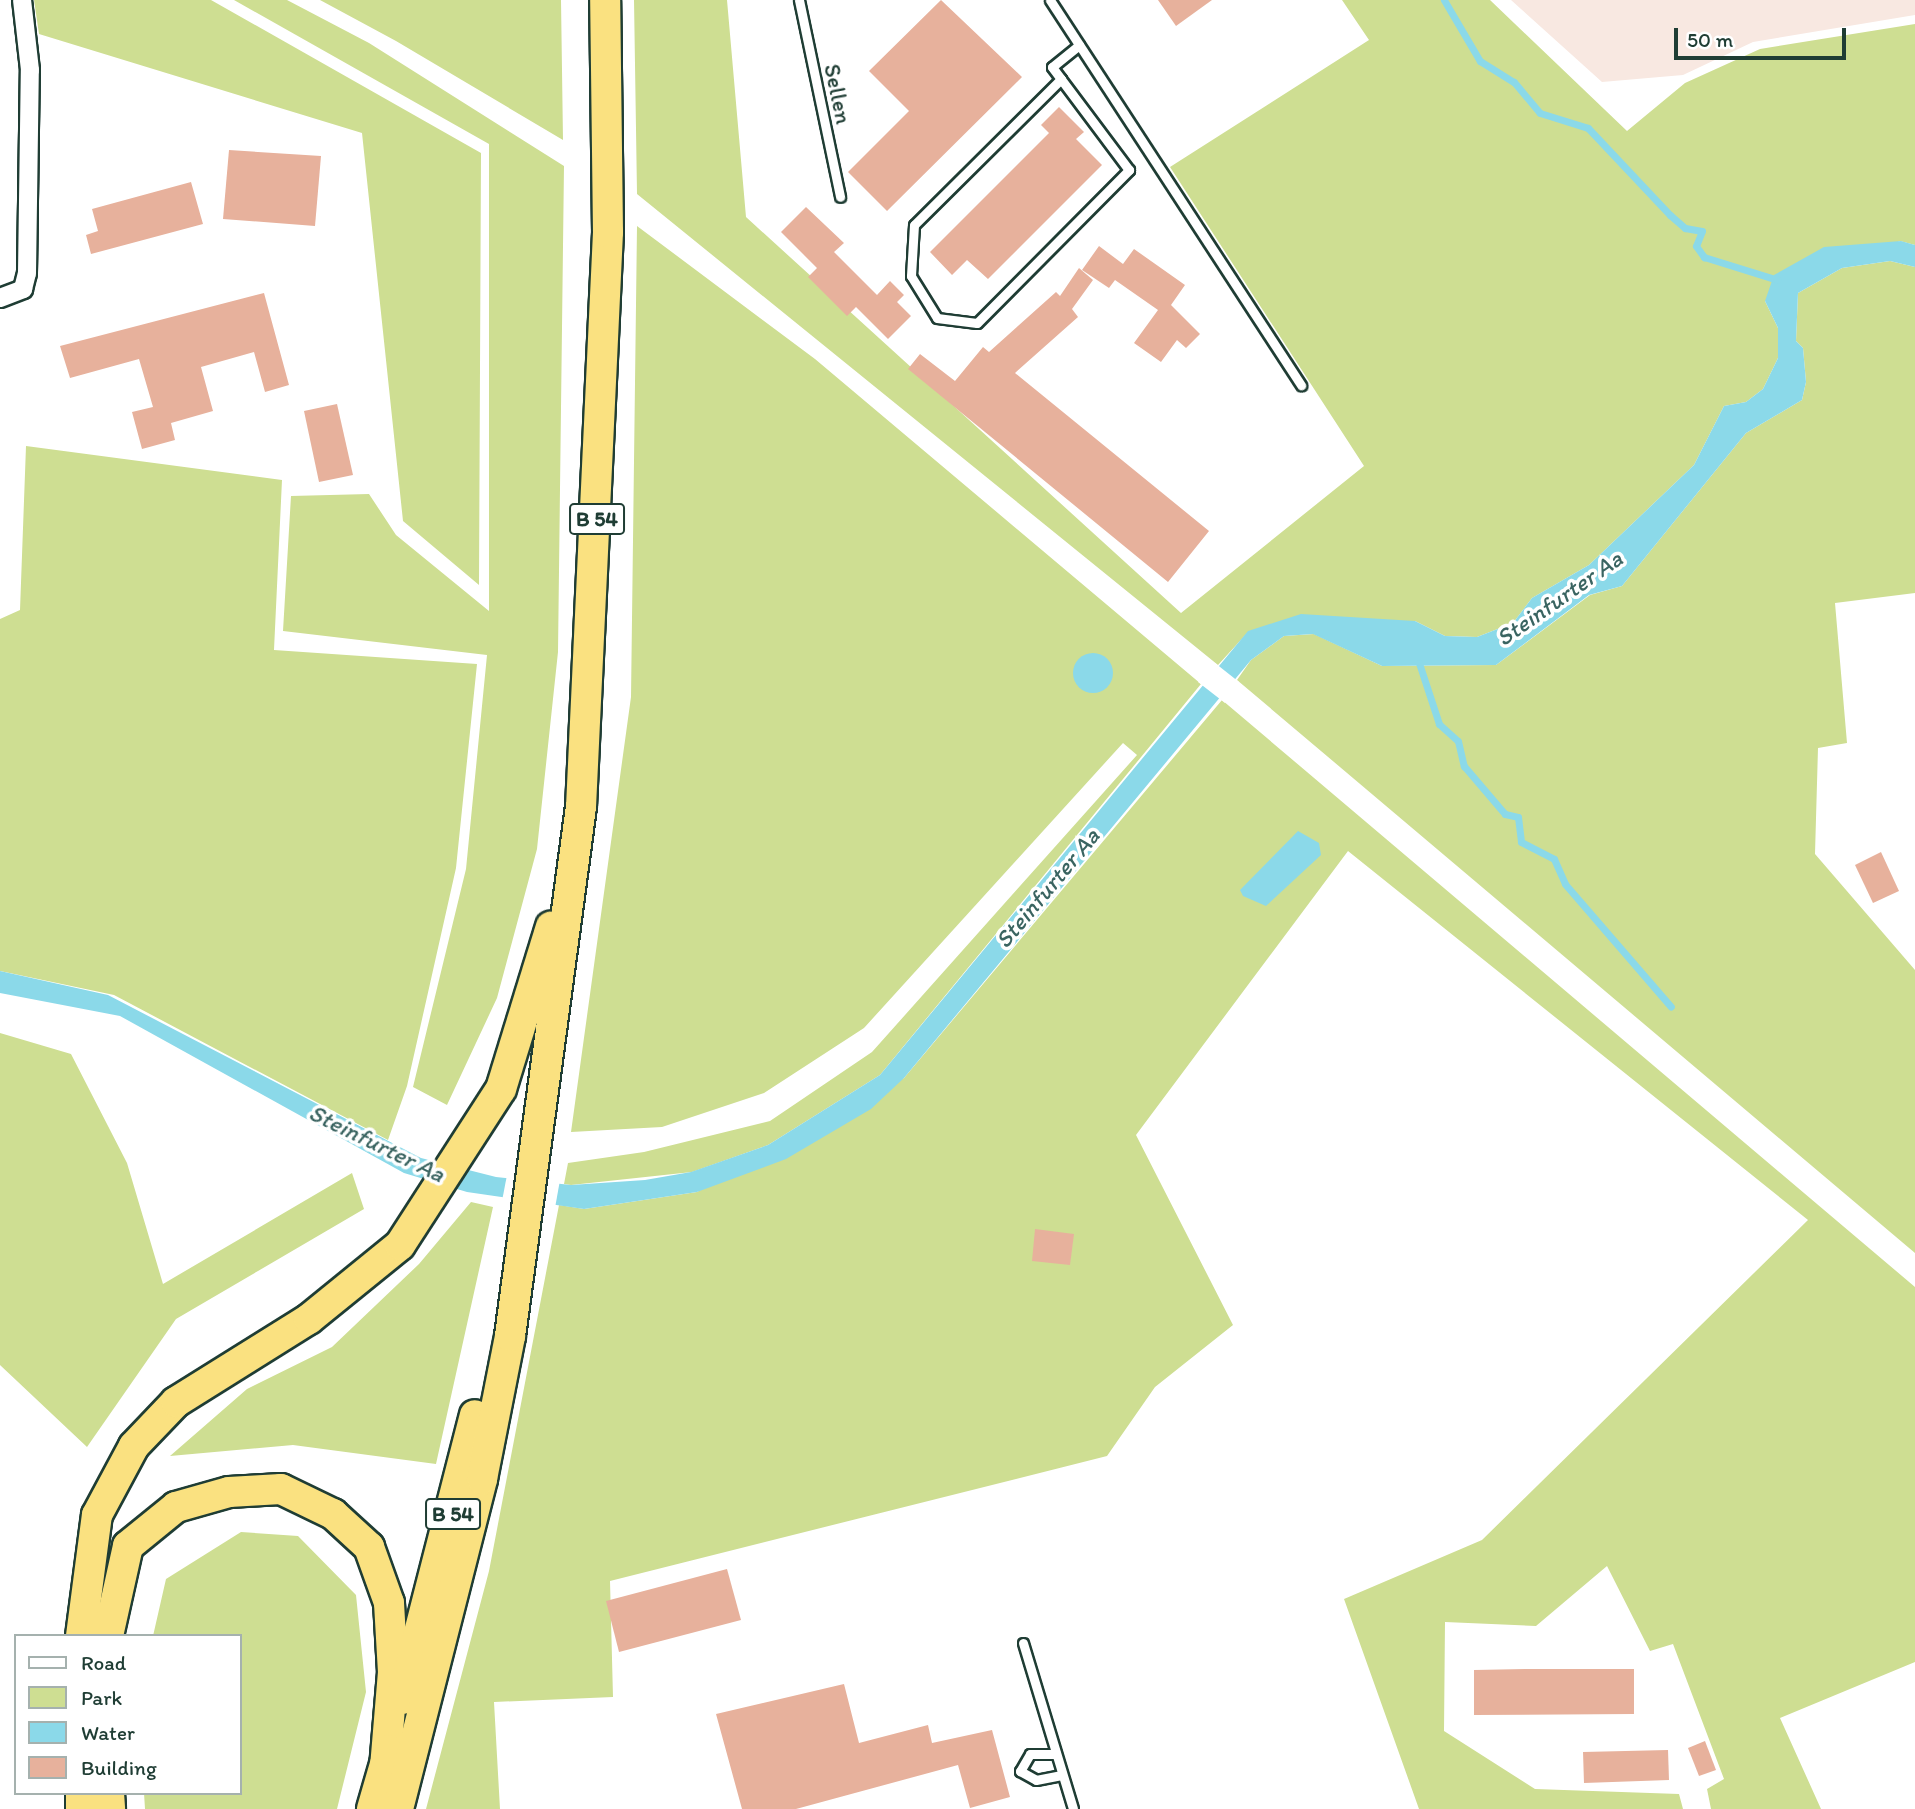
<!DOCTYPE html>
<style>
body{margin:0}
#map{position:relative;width:1915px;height:1809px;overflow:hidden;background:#fff;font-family:Itim,sans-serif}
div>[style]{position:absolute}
.built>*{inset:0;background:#f8e8e1}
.green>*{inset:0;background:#cede92}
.water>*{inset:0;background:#8bd9e9}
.round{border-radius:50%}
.pier>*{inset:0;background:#fff}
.stream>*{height:7px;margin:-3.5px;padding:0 3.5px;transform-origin:3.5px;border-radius:3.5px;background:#8bd9e9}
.building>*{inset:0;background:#e7b19c}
.roads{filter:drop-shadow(2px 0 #1f3d34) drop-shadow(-2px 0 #1f3d34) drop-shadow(0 2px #1f3d34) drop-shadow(0 -2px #1f3d34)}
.service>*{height:9px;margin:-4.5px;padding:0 4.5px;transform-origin:4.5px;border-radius:4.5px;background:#fff}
.minor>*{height:18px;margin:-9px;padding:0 9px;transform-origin:9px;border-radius:9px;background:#fff}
.trunk>*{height:30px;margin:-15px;padding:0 15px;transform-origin:15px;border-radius:15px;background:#fae180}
span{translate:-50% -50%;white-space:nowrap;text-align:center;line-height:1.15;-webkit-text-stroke:7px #fff;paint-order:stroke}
.shield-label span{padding:2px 5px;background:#fff;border:2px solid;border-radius:5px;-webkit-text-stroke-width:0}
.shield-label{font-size:21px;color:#1f3d34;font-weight:700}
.street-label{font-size:23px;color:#1f3d34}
.water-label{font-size:24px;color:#3a6461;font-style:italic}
.legend{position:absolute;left:14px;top:1634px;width:228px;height:161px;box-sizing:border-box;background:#fff;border:2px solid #a5b1ae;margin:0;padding:9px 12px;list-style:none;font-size:21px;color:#1f3d34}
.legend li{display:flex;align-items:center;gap:14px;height:35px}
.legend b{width:35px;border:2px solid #a5b1ae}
.scale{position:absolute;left:1674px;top:28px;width:172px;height:32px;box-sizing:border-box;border:4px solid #1f3d34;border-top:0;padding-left:9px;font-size:21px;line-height:24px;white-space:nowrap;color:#1f3d34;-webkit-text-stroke:5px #fff;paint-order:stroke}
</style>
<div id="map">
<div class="built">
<div style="clip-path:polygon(1511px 0,1915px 0,1915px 15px,1753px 42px,1683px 75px,1602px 82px)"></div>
</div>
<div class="green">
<div style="clip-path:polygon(34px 0,211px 0,481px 153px,479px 585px,403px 521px,362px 133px,39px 34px)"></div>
<div style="clip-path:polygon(234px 0,287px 0,369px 43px,564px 166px,558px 652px,537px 849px,497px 998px,447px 1105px,413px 1087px,466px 869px,487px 655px,283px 631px,291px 496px,369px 494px,396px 535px,489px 611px,489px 144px)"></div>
<div style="clip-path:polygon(320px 0,561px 0,563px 140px,396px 41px)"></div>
<div style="clip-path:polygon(634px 0,727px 0,746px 217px,1181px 613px,1364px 466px,1170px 167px,1369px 40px,1342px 0,1490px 0,1627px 131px,1685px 83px,1760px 49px,1915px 24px,1915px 245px,1900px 241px,1765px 301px,1778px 328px,1778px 358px,1763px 389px,1746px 402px,1724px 406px,1694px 465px,1589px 565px,1532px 598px,1513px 623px,1477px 637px,1445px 636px,1415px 621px,1249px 631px,1218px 665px,637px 194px)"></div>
<div style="clip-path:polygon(637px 226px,815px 359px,1201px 684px,880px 1075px,768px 1145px,692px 1172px,571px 1185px,564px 1184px,568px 1163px,644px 1152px,770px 1121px,872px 1052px,1137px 755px,1123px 743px,864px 1028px,764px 1093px,662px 1127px,571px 1132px,631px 697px)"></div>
<div style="clip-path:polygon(1890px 261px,1915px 267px,1915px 593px,1835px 603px,1847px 743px,1818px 748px,1815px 854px,1915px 970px,1915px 1253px,1237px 680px,1251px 660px,1284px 636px,1314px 634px,1382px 666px,1496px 665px,1590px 595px,1622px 586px,1746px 433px,1802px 400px,1806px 382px,1803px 348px,1796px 341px,1798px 293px,1842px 268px)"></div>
<div style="clip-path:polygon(26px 446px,282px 480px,274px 650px,477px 664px,456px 868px,407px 1086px,388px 1140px,114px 995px,0 971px,0 619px,20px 610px)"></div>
<div style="clip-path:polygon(1222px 700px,1915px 1287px,1915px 1662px,1780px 1718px,1821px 1809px,1711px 1809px,1707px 1789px,1724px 1779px,1673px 1644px,1650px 1651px,1607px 1566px,1536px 1626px,1445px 1622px,1444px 1731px,1535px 1789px,1679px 1794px,1683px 1809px,1419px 1809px,1344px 1599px,1482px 1540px,1808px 1220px,1348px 851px,1136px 1135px,1233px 1325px,1155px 1387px,1107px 1456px,610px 1581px,613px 1697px,494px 1702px,500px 1809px,426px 1809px,489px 1571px,559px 1205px,584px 1209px,697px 1192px,904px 1078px)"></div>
<div style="clip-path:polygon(0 1033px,71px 1054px,127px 1163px,163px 1284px,352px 1173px,364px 1209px,176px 1319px,87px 1447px,0 1365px)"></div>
<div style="clip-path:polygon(471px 1202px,493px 1207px,436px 1464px,293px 1445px,170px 1456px,247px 1389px,332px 1347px,419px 1264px)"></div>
<div style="clip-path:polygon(241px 1532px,298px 1536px,356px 1595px,366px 1692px,337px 1809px,145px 1809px,144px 1793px,240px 1793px,240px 1636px,153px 1636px,166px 1579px)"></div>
</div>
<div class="water">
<div style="clip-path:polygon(1901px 241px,1915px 245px,1915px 267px,1890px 261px,1842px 268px,1798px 293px,1796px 341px,1803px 348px,1806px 382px,1802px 400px,1746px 433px,1622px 586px,1589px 595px,1496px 665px,1382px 666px,1313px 634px,1284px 636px,1251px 660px,904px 1078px,871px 1109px,786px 1159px,697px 1192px,584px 1209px,467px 1192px,404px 1173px,120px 1016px,0 993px,0 971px,108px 995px,421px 1158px,496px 1177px,571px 1185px,645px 1180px,691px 1172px,768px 1145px,880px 1075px,1248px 631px,1301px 614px,1415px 621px,1445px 636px,1477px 637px,1513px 623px,1532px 598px,1589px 565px,1694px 465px,1724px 406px,1746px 402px,1763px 389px,1778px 358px,1778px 328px,1765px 301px,1774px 275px,1824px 247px)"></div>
<div class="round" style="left:1073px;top:653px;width:40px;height:40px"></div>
<div style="clip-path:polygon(1298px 831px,1319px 843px,1321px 855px,1266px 906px,1243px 896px,1240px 890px)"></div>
</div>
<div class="pier">
<div style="clip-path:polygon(1215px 663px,1239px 682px,1225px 703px,1198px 682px)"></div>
<div style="clip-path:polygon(507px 1175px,560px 1180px,555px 1208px,502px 1201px)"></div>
</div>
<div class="stream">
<div style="left:1444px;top:0;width:71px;rotate:59.5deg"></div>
<div style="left:1480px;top:61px;width:40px;rotate:32deg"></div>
<div style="left:1514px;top:82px;width:40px;rotate:50deg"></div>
<div style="left:1540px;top:113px;width:50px;rotate:17.4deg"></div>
<div style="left:1588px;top:128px;width:120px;rotate:46.7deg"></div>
<div style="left:1670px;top:215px;width:20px;rotate:41deg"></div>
<div style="left:1685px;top:228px;width:17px;rotate:10deg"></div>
<div style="left:1702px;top:231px;width:16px;rotate:112deg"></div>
<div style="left:1696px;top:246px;width:14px;rotate:54deg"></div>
<div style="left:1704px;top:257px;width:77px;rotate:17.3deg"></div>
<div style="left:1419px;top:663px;width:64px;rotate:71.8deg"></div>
<div style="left:1439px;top:724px;width:25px;rotate:42deg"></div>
<div style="left:1458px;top:741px;width:26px;rotate:77deg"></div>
<div style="left:1464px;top:766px;width:63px;rotate:49.5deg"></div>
<div style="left:1505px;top:814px;width:13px;rotate:13deg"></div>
<div style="left:1518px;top:817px;width:25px;rotate:83deg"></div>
<div style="left:1521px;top:842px;width:37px;rotate:27deg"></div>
<div style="left:1554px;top:859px;width:27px;rotate:66deg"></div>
<div style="left:1565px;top:884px;width:162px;rotate:49.2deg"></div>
</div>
<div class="building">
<div style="clip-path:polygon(941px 0,1022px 77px,887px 211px,848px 172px,909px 111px,869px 71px)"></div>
<div style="clip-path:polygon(1158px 0,1212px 0,1176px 26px)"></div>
<div style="clip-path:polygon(1059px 107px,1084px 132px,1076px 139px,1102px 165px,988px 279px,967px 260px,952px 275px,930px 252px,1049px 133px,1041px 125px)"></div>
<div style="clip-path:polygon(229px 150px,321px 156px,315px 226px,223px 219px)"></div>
<div style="clip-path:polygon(191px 182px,203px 224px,91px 254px,86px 235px,98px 231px,92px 209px)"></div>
<div style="clip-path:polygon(806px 207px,844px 243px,834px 252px,877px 295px,890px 281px,904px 295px,897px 302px,911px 316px,888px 339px,856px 307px,847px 316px,808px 277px,817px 268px,781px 232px)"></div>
<div style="clip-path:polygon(1099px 246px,1123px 264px,1134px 249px,1185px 285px,1171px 305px,1200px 334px,1186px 348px,1177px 340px,1161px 362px,1134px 343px,1158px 310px,1115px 280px,1109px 288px,1082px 270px)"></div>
<div style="clip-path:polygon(1079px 268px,1093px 280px,1072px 309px,1078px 317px,1015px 373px,1209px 531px,1168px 582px,908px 369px,920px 354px,955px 381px,983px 347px,989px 352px,1056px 292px,1060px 296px)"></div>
<div style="clip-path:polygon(264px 293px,289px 385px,265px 392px,254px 352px,201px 367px,213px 411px,171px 423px,175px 440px,142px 449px,132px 412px,153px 407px,139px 359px,70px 378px,60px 346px)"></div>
<div style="clip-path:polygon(337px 404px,353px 475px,319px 482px,304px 411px)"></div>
<div style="clip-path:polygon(1881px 852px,1899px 891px,1873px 903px,1855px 865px)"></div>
<div style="clip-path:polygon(1035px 1229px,1074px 1234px,1070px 1265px,1032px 1261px)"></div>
<div style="clip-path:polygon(727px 1569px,741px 1620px,619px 1652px,606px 1601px)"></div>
<div style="clip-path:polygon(1525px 1669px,1634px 1669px,1634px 1714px,1474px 1715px,1474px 1670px)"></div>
<div style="clip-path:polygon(844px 1684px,859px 1743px,928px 1725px,932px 1743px,992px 1730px,1010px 1797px,970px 1808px,958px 1765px,796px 1809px,742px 1809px,716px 1714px)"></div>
<div style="clip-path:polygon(1705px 1741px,1716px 1770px,1699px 1776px,1688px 1748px)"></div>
<div style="clip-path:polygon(1668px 1750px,1669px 1780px,1584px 1783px,1583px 1752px)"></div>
</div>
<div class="roads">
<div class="service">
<div style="left:799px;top:0;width:201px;rotate:78.2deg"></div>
<div style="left:1050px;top:0;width:460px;rotate:56.9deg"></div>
<div style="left:1061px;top:79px;width:207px;rotate:135.2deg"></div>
<div style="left:914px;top:225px;width:51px;rotate:93.4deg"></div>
<div style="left:911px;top:276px;width:49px;rotate:58.2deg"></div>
<div style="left:937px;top:318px;width:40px;rotate:7.1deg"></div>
<div style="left:977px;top:323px;width:216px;rotate:-45.2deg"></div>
<div style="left:1129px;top:170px;width:114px;rotate:-126.8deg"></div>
<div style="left:1061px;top:79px;width:15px;rotate:-127deg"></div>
<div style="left:1052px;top:67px;width:35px;rotate:-39deg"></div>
<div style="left:1023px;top:1643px;width:173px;rotate:73.2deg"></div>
<div style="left:1056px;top:1754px;width:26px;rotate:180deg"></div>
<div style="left:1030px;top:1754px;width:20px;rotate:120deg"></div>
<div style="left:1020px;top:1771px;width:18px;rotate:29deg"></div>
<div style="left:1036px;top:1780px;width:26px;rotate:-11deg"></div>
</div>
<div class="minor">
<div style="left:0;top:298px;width:25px;rotate:-21deg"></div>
<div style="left:23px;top:289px;width:16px;rotate:-76deg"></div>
<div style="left:27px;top:273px;width:203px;rotate:-89.2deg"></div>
<div style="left:30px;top:70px;width:70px;rotate:-96.5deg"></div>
</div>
<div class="trunk">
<div style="left:81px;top:1636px;width:122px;rotate:-82.5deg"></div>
<div style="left:97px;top:1515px;width:78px;rotate:-61.8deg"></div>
<div style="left:134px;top:1446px;width:61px;rotate:-46.3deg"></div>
<div style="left:176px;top:1402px;width:157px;rotate:-32deg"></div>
<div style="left:309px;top:1319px;width:117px;rotate:-39.1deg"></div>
<div style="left:400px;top:1245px;width:186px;rotate:-57.1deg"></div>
<div style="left:501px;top:1089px;width:170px;rotate:-72.9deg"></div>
<div style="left:108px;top:1636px;width:92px;rotate:-77.5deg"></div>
<div style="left:128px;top:1546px;width:62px;rotate:-39.1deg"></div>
<div style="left:176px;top:1507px;width:55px;rotate:-15.8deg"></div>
<div style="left:229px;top:1492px;width:52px;rotate:-3.3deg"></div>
<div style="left:281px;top:1489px;width:58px;rotate:25.7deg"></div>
<div style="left:333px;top:1514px;width:49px;rotate:42.5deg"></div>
<div style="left:369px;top:1547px;width:59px;rotate:70.3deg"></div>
<div style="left:389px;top:1603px;width:69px;rotate:86.7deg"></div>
<div style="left:393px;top:1672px;width:96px;rotate:94.8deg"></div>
<div style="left:402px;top:1699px;width:293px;rotate:-75.6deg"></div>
<div style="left:81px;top:1793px;width:16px;rotate:90deg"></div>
<div style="left:109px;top:1793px;width:16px;rotate:86deg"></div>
<div style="left:372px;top:1809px;width:61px;rotate:-73.9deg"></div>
<div style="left:398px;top:1809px;width:341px;rotate:-75.7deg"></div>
<div style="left:482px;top:1479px;width:146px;rotate:-78.9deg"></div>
<div style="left:510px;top:1336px;width:534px;rotate:-82.36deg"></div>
<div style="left:581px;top:807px;width:576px;rotate:-87.31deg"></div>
<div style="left:608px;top:232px;width:232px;rotate:-90.7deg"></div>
</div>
</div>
<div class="shield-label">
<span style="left:597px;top:519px">B 54</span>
<span style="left:453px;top:1514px">B 54</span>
</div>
<div class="street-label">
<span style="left:838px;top:94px;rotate:78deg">Sellen</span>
</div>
<div class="water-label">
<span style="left:1559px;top:598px;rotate:-35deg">Steinfurter Aa</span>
<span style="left:1047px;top:888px;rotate:-50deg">Steinfurter Aa</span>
<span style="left:377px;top:1143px;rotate:26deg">Steinfurter Aa</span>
</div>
<ul class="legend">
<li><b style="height:9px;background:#fff"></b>Road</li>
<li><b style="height:19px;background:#cede92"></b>Park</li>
<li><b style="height:19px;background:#8bd9e9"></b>Water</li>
<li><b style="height:19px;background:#e7b19c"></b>Building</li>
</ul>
<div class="scale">50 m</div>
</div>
